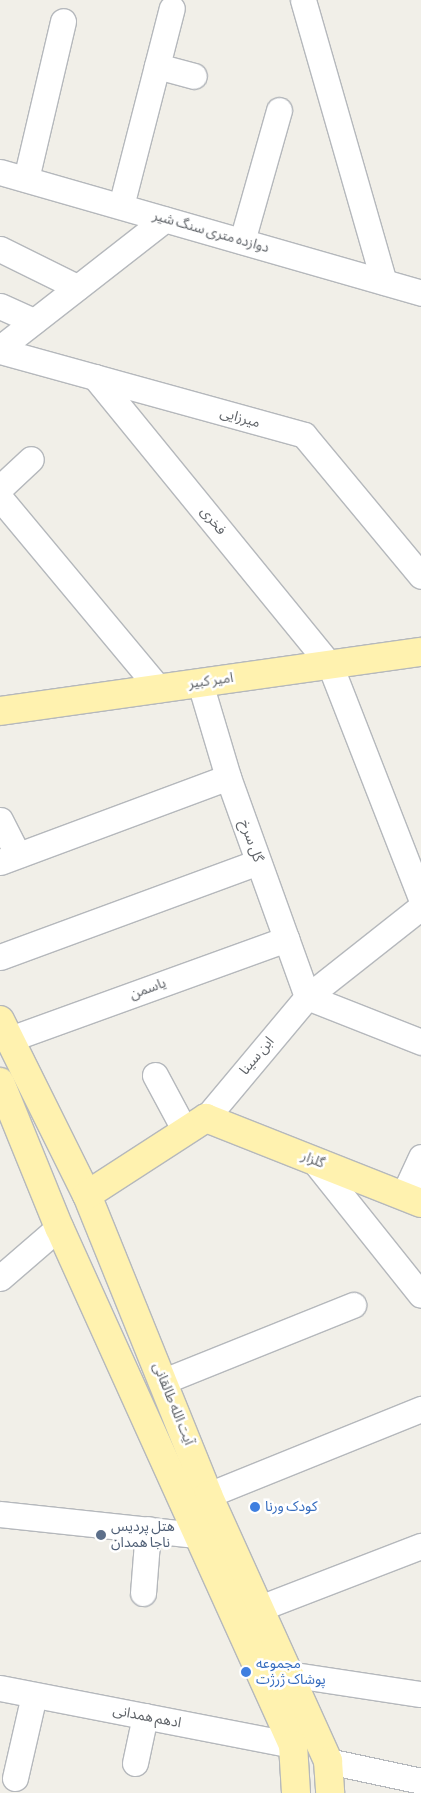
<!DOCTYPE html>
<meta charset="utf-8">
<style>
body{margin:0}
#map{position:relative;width:421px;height:1793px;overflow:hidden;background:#f1efe8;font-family:"Alegreya Sans","Noto Sans Arabic",sans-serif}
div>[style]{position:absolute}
.roads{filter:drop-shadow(1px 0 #b5b8bc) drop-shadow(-1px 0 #b5b8bc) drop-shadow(0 1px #b5b8bc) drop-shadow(0 -1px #b5b8bc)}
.minor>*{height:25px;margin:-12.5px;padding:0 12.5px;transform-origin:12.5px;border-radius:12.5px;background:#fff}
.major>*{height:28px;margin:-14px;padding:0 14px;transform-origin:14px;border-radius:14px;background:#fff2af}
.dots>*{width:14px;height:14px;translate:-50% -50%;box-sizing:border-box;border:2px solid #fff;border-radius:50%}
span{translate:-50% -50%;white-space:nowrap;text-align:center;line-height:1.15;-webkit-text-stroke:5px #fff;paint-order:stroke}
.street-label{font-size:14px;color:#5f6368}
.shop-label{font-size:14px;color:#366cbe}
.left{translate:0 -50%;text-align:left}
.service-label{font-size:14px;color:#4e5e75}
</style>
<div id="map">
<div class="roads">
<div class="minor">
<div style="left:303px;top:0;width:293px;rotate:74deg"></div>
<div style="left:157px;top:66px;width:38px;rotate:15deg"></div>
<div style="left:0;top:172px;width:438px;rotate:16deg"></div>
<div style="left:26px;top:179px;width:162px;rotate:-76.8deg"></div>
<div style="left:121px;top:206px;width:204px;rotate:-75.6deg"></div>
<div style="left:242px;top:241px;width:136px;rotate:-74.2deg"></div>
<div style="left:0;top:249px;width:86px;rotate:26.3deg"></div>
<div style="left:0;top:306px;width:37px;rotate:24deg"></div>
<div style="left:0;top:348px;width:209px;rotate:-38deg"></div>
<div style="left:0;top:351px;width:315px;rotate:15.4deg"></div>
<div style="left:304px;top:435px;width:183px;rotate:50.3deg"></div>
<div style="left:95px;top:377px;width:372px;rotate:50.8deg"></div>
<div style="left:330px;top:665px;width:250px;rotate:68.7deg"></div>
<div style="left:0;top:488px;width:42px;rotate:-43.1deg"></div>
<div style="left:0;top:498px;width:249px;rotate:50.2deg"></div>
<div style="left:200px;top:683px;width:98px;rotate:73.4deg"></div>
<div style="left:228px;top:777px;width:234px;rotate:70.2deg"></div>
<div style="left:307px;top:997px;width:123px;rotate:21.5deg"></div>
<div style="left:0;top:820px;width:39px;rotate:63deg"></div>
<div style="left:0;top:862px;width:243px;rotate:-20.4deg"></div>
<div style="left:0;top:957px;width:275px;rotate:-20.2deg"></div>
<div style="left:10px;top:1039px;width:294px;rotate:-19.9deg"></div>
<div style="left:155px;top:1075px;width:64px;rotate:61.8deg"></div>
<div style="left:206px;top:1118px;width:158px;rotate:-50.1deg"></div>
<div style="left:307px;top:997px;width:145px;rotate:-38.3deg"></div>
<div style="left:314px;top:1161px;width:171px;rotate:51.4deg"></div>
<div style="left:403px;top:1196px;width:43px;rotate:-65.2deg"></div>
<div style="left:0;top:1278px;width:78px;rotate:-40.8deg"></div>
<div style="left:164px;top:1381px;width:204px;rotate:-21.9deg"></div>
<div style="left:208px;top:1495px;width:230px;rotate:-22deg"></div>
<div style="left:0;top:1514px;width:199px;rotate:6.1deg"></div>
<div style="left:143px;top:1593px;width:64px;rotate:-85.5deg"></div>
<div style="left:260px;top:1608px;width:173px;rotate:-21.1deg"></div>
<div style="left:288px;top:1674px;width:134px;rotate:8.6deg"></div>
<div style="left:0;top:1688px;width:298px;rotate:11deg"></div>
<div style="left:328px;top:1761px;width:95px;rotate:12.1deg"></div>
<div style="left:135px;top:1763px;width:48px;rotate:-78deg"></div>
<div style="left:15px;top:1778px;width:85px;rotate:-77.1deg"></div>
</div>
<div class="major">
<div style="left:0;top:711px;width:425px;rotate:-8deg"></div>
<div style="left:0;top:1020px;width:195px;rotate:63.6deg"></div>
<div style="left:87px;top:1195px;width:323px;rotate:68deg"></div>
<div style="left:208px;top:1495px;width:292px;rotate:65.7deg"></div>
<div style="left:328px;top:1761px;width:32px;rotate:86deg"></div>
<div style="left:0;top:1082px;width:157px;rotate:67.9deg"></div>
<div style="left:59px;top:1227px;width:568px;rotate:65.69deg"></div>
<div style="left:293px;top:1745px;width:48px;rotate:86.4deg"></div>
<div style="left:87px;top:1195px;width:142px;rotate:-32.9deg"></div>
<div style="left:206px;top:1118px;width:231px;rotate:21.6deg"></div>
</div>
</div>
<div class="dots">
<div style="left:255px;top:1507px;background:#3f7fe0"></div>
<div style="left:101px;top:1535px;background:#5c6f8a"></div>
<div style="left:246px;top:1672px;background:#3f7fe0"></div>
</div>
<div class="street-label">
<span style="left:211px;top:232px;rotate:16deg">دوازده متری سنگ شیر</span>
<span style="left:240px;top:418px;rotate:16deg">میرزایی</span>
<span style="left:213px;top:521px;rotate:51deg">فخری</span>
<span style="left:211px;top:681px;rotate:-8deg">امیر کبیر</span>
<span style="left:251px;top:841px;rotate:70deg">گل سرخ</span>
<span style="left:148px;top:989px;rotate:-20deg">یاسمن</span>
<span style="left:257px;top:1056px;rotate:-50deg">ابن سینا</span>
<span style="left:313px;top:1160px;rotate:22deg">گلزار</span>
<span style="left:173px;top:1404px;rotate:68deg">آیت الله طالقانی</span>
<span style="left:147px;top:1717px;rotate:11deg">ادهم همدانی</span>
</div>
<div class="shop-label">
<span class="left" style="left:265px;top:1507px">کودک ورنا</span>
<span class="left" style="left:256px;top:1672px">مجموعه<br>پوشاک ژرژت</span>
</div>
<div class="service-label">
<span class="left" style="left:111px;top:1535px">هتل پردیس<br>ناجا همدان</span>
</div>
</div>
